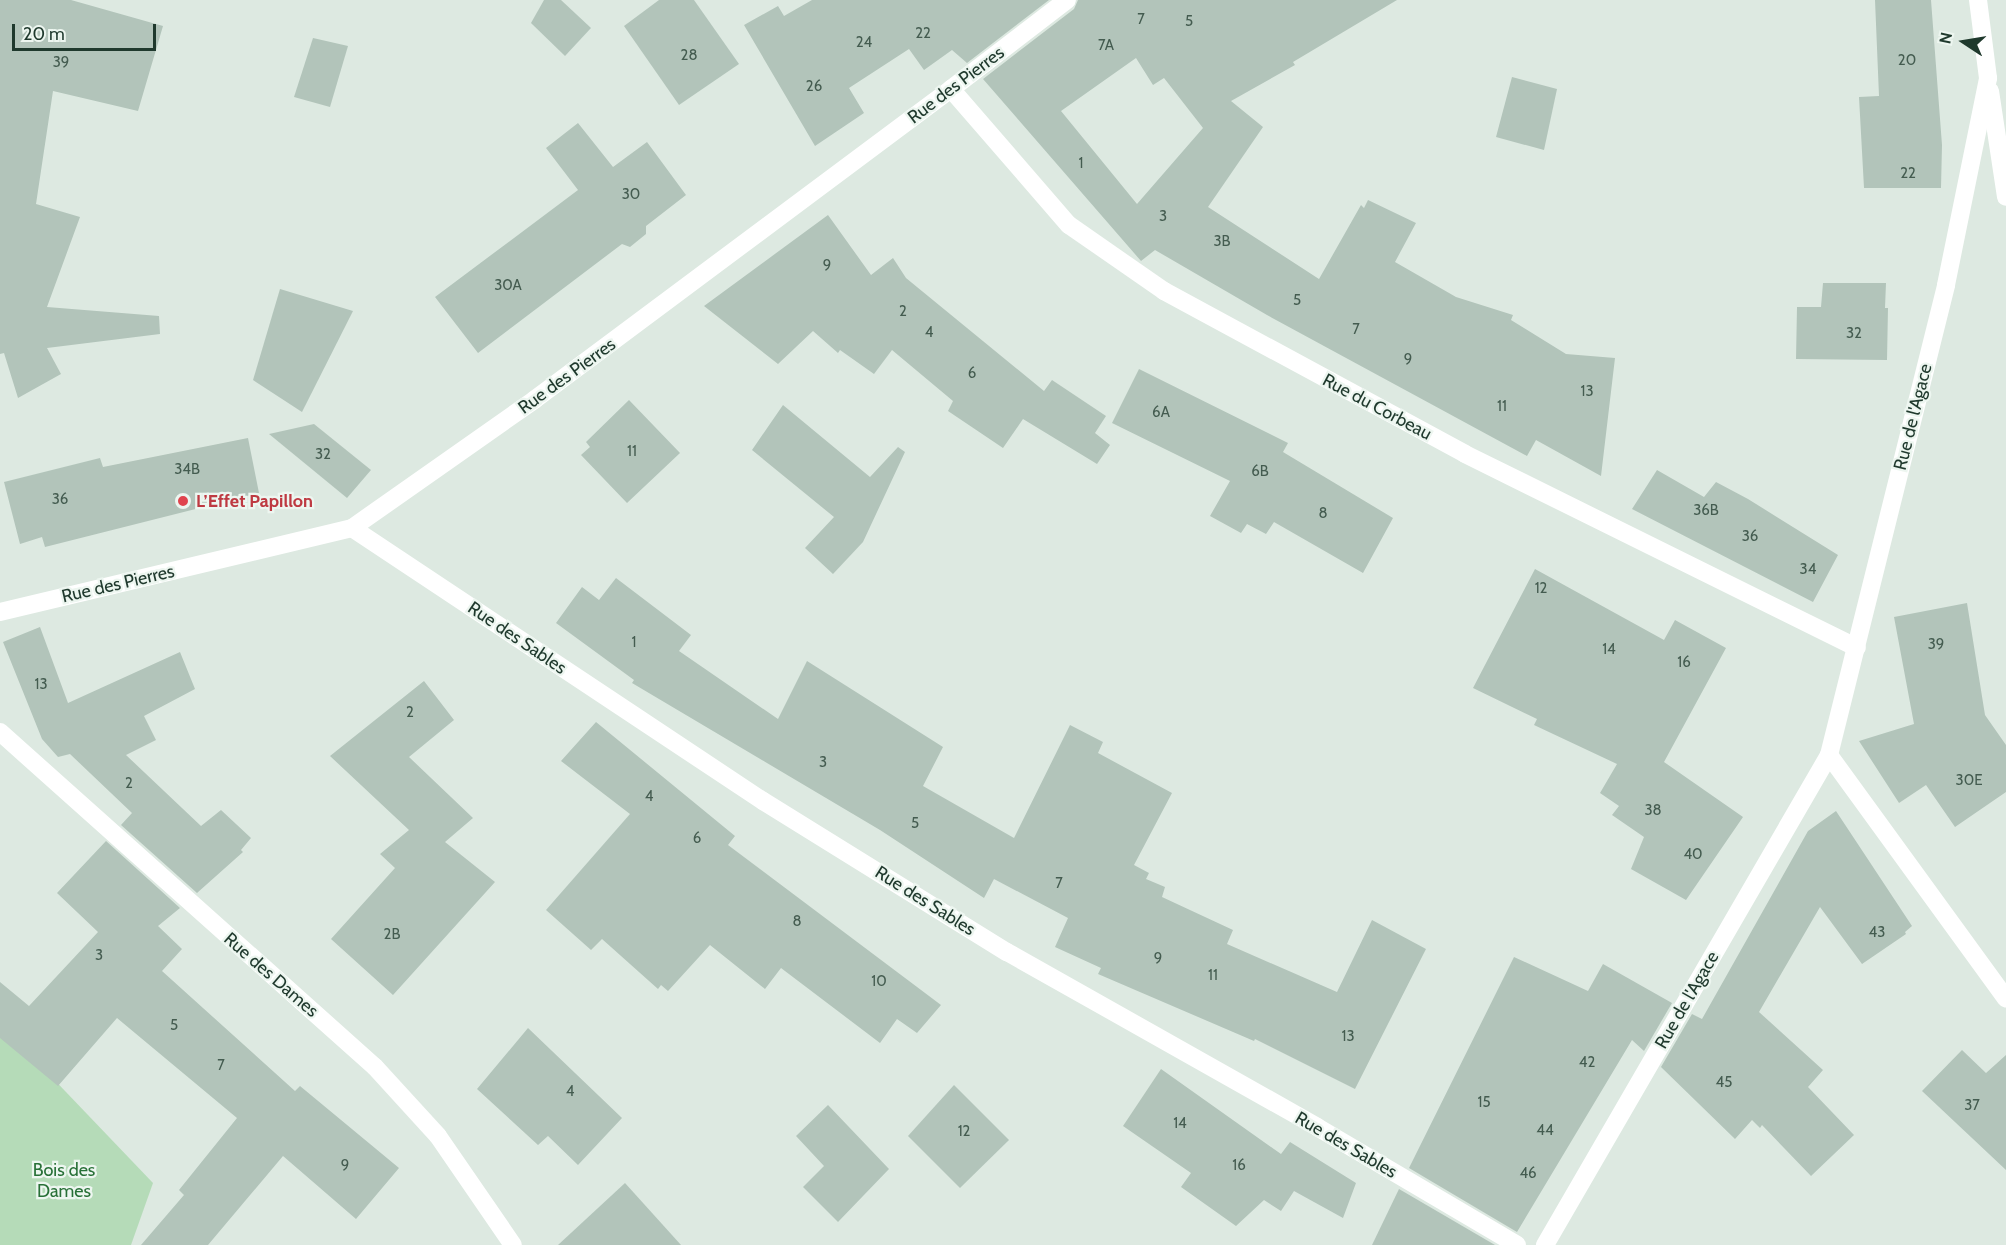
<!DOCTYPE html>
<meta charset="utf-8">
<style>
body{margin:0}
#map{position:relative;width:2006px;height:1245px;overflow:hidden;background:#dde9e1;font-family:Cabin,sans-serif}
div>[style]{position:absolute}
.green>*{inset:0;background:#b5dbb8}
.building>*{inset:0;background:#b2c4ba}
.minor>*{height:18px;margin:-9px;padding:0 9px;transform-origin:9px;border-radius:9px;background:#fff}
.dots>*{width:16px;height:16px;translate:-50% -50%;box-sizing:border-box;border:3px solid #edf6f0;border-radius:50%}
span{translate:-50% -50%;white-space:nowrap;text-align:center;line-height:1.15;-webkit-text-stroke:4.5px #edf6f0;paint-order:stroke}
.number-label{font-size:15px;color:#445c50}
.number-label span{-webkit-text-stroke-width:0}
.street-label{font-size:18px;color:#1f392d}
.health-label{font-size:18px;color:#be3a42;font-weight:700}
.left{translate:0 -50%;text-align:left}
.park-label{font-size:18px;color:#287037}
.north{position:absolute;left:1934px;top:12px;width:60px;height:60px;-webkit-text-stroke:4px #edf6f0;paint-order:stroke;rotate:282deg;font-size:16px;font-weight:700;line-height:24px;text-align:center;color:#1f392d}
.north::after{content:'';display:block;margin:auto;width:21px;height:27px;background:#1f392d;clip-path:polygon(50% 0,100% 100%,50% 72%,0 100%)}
.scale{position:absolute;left:12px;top:24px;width:144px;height:27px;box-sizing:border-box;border:3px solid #1f392d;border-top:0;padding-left:8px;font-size:18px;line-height:21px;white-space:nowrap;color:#1f392d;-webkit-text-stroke:4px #edf6f0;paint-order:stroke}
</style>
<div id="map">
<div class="green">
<div style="clip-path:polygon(0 1023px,153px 1183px,131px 1245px,0 1245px)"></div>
</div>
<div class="building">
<div style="clip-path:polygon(0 0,71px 0,163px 26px,138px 111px,53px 91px,36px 204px,80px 217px,47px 307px,159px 316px,160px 334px,47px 348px,61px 374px,18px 398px,4px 353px,0 354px)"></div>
<div style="clip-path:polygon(544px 0,561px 0,591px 28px,565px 56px,531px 23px)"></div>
<div style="clip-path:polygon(659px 0,694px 0,739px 64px,679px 105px,624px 26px)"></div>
<div style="clip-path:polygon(812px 0,1049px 0,967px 63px,952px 50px,924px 70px,909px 49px,849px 88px,864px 113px,815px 146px,744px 25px,778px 6px,784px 16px)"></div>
<div style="clip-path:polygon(evenodd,1078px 0,1397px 0,1293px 62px,1295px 65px,1231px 101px,1263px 127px,1208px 207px,1319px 279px,1361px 205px,1364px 208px,1368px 200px,1416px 223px,1395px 262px,1456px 297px,1513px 315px,1511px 320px,1566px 354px,1615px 358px,1601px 476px,1536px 440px,1527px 456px,1267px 315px,1155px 250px,1141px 261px,983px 79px,1074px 9px,1078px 0,1136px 58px,1153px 85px,1164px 78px,1203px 128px,1137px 204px,1061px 111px,1136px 58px)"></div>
<div style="clip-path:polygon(1875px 0,1931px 0,1942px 145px,1941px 188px,1864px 188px,1859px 97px,1879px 96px)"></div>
<div style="clip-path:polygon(313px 38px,348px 46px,330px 107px,294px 97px)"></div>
<div style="clip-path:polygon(1512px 77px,1557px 89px,1544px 150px,1496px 137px)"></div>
<div style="clip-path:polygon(578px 123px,613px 167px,647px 142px,686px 195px,646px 226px,646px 234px,630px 247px,622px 244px,478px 353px,435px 297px,578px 190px,546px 148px)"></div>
<div style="clip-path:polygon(828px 215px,871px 275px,893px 258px,906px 278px,1044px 391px,1052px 380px,1106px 416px,1095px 433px,1110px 445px,1097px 464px,1023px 419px,1003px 448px,948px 411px,953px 401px,892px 350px,874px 374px,840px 350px,838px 353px,813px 331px,778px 364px,704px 306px)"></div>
<div style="clip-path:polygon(1823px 283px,1886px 283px,1885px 308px,1888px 308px,1887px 360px,1796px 359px,1797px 307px,1821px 307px)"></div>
<div style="clip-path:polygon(280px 289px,353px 311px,302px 412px,253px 380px)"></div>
<div style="clip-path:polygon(1139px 369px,1288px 443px,1283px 452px,1393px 518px,1363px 573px,1274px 522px,1266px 534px,1247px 524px,1241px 533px,1210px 516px,1230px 481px,1112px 423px)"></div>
<div style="clip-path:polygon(629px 400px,680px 453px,627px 503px,581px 455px,590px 447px,586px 442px)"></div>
<div style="clip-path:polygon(783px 405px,870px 477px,898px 447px,905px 452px,863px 542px,833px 574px,805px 548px,834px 517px,752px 450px)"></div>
<div style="clip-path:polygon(314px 424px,371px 470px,347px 498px,269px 434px)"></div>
<div style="clip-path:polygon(248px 438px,259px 493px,45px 547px,42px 537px,20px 544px,4px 482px,100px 458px,103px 467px)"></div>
<div style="clip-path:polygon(1657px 470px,1704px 497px,1716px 482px,1748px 499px,1838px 555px,1813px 602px,1632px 509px)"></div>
<div style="clip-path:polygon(1535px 569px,1664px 640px,1675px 620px,1726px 648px,1664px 762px,1743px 817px,1686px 900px,1631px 869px,1644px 837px,1612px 815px,1619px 806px,1600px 793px,1617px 764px,1534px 725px,1537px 719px,1473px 688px)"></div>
<div style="clip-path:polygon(616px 578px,691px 635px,679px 651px,778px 719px,807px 661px,943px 747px,923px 786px,1014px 838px,1070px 725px,1103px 742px,1098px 753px,1172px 793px,1134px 865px,1149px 873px,1146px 879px,1165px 887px,1162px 897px,1233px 930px,1227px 944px,1337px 992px,1372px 920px,1426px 949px,1355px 1089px,1255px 1039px,1254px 1041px,1098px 974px,1101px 968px,1055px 947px,1068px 918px,994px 879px,984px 898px,880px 830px,632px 683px,634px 680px,556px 623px,582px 587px,599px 600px)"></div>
<div style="clip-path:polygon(1967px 603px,1985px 715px,2006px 745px,2006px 792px,1955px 827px,1926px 785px,1899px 803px,1859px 741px,1914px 724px,1894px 617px)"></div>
<div style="clip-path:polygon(40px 627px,68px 703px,180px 652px,195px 689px,144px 716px,156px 740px,126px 755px,201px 826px,221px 810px,251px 838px,241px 850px,243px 852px,197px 893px,121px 825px,132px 813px,70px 754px,58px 757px,42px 739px,3px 642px)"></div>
<div style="clip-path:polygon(424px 681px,454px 720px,409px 757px,473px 818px,445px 842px,495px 882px,393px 995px,331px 939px,395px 868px,380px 854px,409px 830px,330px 756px)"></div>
<div style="clip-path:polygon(596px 722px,735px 836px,728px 845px,941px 1005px,917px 1033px,897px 1019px,880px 1043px,781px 968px,765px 989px,710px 945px,668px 991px,661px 985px,658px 989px,602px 939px,591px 950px,546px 910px,630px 814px,561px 761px)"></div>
<div style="clip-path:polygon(1836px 811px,1912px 926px,1905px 932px,1906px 934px,1862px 964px,1820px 907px,1759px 1012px,1823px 1070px,1808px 1087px,1854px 1135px,1811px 1176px,1762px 1125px,1760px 1128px,1752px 1120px,1735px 1139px,1661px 1067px,1692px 1014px,1702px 1019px,1808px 831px)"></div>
<div style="clip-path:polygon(106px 841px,180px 908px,158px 926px,182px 949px,162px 971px,295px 1091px,300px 1086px,399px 1168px,356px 1219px,283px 1156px,208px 1245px,141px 1245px,184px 1195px,179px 1190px,237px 1118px,117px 1018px,58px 1086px,0 1038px,0 982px,29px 1006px,98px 932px,57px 893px)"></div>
<div style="clip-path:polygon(1514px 957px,1588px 991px,1603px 964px,1672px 1003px,1644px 1051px,1632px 1040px,1517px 1232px,1409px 1168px)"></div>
<div style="clip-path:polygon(528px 1028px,622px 1118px,578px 1165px,548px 1136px,538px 1145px,477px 1089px)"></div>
<div style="clip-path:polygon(1962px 1050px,1986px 1073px,2006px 1055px,2006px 1170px,1922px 1091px)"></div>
<div style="clip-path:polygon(1161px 1069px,1281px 1154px,1290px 1142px,1356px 1183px,1343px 1218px,1294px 1191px,1281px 1211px,1264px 1200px,1236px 1226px,1181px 1187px,1191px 1173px,1123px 1126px)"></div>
<div style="clip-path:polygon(954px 1085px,1009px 1140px,960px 1188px,908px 1136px)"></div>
<div style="clip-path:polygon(828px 1105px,889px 1169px,838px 1222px,803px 1187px,824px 1166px,796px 1136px)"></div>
<div style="clip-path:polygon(625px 1183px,681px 1245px,558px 1245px)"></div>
<div style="clip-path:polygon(1399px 1189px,1495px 1245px,1372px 1245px)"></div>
</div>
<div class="minor">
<div style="left:951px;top:89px;width:180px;rotate:49.1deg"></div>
<div style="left:1069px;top:225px;width:116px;rotate:34.8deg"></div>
<div style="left:1164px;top:291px;width:342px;rotate:28.4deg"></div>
<div style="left:1465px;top:454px;width:437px;rotate:26.3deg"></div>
<div style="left:1990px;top:91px;width:107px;rotate:81.4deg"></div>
<div style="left:352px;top:528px;width:493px;rotate:33.6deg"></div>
<div style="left:763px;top:801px;width:287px;rotate:31.8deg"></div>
<div style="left:1007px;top:952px;width:356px;rotate:29.4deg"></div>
<div style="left:1317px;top:1127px;width:232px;rotate:30.5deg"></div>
<div style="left:0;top:612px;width:362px;rotate:-13.4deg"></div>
<div style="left:352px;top:528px;width:223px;rotate:-35.1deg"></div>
<div style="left:534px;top:400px;width:520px;rotate:-36.72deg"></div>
<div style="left:951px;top:89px;width:146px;rotate:-37.5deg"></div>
<div style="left:0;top:732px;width:503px;rotate:41.78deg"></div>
<div style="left:375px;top:1067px;width:93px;rotate:47.6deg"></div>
<div style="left:438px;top:1136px;width:132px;rotate:55.5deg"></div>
<div style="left:1829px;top:755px;width:301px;rotate:54deg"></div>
<div style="left:1545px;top:1245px;width:566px;rotate:-59.9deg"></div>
<div style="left:1829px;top:755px;width:484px;rotate:-76deg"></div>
<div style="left:1946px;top:285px;width:211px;rotate:-78.5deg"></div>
<div style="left:1988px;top:78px;width:79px;rotate:-97.3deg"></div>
</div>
<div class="dots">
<div style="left:183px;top:501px;background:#e0444e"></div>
</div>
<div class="number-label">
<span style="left:1141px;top:20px">7</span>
<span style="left:1189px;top:22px">5</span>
<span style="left:923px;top:34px">22</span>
<span style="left:864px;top:43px">24</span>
<span style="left:1106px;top:46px">7A</span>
<span style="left:689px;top:56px">28</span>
<span style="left:1907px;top:61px">20</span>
<span style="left:61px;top:63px">39</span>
<span style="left:814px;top:87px">26</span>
<span style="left:1081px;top:164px">1</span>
<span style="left:1908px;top:174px">22</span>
<span style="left:631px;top:195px">30</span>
<span style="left:1163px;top:217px">3</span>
<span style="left:1222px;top:242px">3B</span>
<span style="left:827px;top:266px">9</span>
<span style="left:508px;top:286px">30A</span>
<span style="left:1297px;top:301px">5</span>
<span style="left:903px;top:312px">2</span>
<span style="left:1356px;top:330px">7</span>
<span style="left:929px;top:333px">4</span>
<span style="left:1854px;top:334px">32</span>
<span style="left:1408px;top:360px">9</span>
<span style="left:972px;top:374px">6</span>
<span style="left:1587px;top:392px">13</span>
<span style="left:1502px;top:407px">11</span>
<span style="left:1161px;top:413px">6A</span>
<span style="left:632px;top:452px">11</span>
<span style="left:323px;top:455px">32</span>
<span style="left:187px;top:470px">34B</span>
<span style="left:1260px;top:472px">6B</span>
<span style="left:60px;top:500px">36</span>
<span style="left:1706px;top:511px">36B</span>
<span style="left:1323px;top:514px">8</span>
<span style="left:1750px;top:537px">36</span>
<span style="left:1808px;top:570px">34</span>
<span style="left:1541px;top:589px">12</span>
<span style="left:634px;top:643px">1</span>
<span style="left:1936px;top:645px">39</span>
<span style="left:1609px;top:650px">14</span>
<span style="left:1684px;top:663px">16</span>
<span style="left:41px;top:685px">13</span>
<span style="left:410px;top:713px">2</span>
<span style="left:823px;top:763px">3</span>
<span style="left:1969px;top:781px">30E</span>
<span style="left:129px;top:784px">2</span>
<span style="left:649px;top:797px">4</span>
<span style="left:1653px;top:811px">38</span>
<span style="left:915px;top:824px">5</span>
<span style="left:697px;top:839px">6</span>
<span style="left:1693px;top:855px">40</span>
<span style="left:1059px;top:884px">7</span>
<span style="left:797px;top:922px">8</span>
<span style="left:1877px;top:933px">43</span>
<span style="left:392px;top:935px">2B</span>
<span style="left:99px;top:956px">3</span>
<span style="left:1158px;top:959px">9</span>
<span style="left:1213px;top:976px">11</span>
<span style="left:879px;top:982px">10</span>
<span style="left:174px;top:1026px">5</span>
<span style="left:1348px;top:1037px">13</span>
<span style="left:1587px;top:1063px">42</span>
<span style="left:221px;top:1066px">7</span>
<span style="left:1724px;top:1083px">45</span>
<span style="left:570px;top:1092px">4</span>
<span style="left:1484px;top:1103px">15</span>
<span style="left:1972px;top:1106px">37</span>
<span style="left:1180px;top:1124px">14</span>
<span style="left:1545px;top:1131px">44</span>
<span style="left:964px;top:1132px">12</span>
<span style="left:345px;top:1166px">9</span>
<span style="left:1239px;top:1166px">16</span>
<span style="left:1528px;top:1174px">46</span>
</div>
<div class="street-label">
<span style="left:956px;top:85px;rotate:-37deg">Rue des Pierres</span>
<span style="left:567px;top:376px;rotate:-36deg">Rue des Pierres</span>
<span style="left:1377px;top:407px;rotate:28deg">Rue du Corbeau</span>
<span style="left:1913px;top:417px;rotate:-76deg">Rue de l'Agace</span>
<span style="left:118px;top:584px;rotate:-13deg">Rue des Pierres</span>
<span style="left:517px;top:638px;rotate:34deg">Rue des Sables</span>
<span style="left:925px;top:901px;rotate:32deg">Rue des Sables</span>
<span style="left:271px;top:975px;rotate:41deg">Rue des Dames</span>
<span style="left:1687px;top:1000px;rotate:-60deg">Rue de l'Agace</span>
<span style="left:1346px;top:1145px;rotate:30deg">Rue des Sables</span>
</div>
<div class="health-label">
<span class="left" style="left:196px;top:501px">L’Effet Papillon</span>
</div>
<div class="park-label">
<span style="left:64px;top:1181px">Bois des<br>Dames</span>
</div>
<div class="north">N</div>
<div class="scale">20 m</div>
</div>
